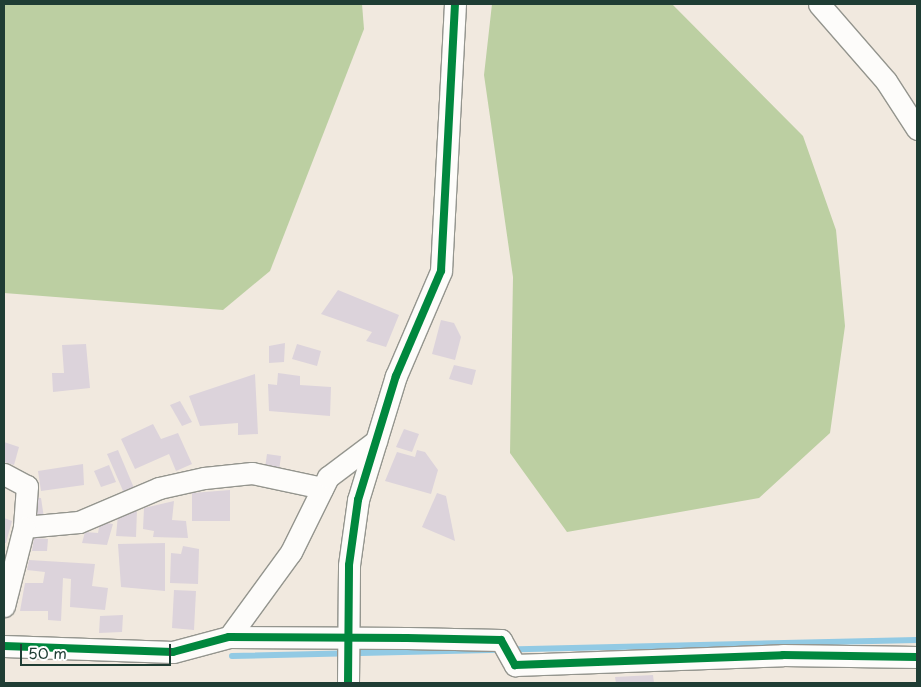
<!DOCTYPE html>
<style>
body{margin:0}
#map{position:relative;width:921px;height:687px;overflow:hidden;background:#f1e9df;font-family:"Playpen Sans",sans-serif}
div>[style]{position:absolute}
.forest>*{inset:0;background:#bccfa2}
.stream>*{height:6px;margin:-3px;padding:0 3px;transform-origin:3px;border-radius:3px;background:#92cae4}
.building>*{inset:0;background:#dcd3db}
.roads{filter:drop-shadow(1px 0 #94958e) drop-shadow(-1px 0 #94958e) drop-shadow(0 1px #94958e) drop-shadow(0 -1px #94958e)}
.minor>*{height:21px;margin:-10.5px;padding:0 10.5px;transform-origin:10.5px;border-radius:10.5px;background:#fdfcfa}
.cycleway>*{height:8px;margin:-4px;padding:0 4px;transform-origin:4px;border-radius:4px;background:#00873e}
span{translate:-50% -50%;white-space:nowrap;text-align:center;line-height:1.15;-webkit-text-stroke:4.5px #fff;paint-order:stroke}
.frame{position:absolute;inset:0;border:5px solid #1f3d34;pointer-events:none}
.scale{position:absolute;left:20px;top:644px;width:151px;height:22px;box-sizing:border-box;border:2px solid #1f3d34;border-top:0;padding-left:6px;font-size:15px;line-height:18px;white-space:nowrap;color:#1f3d34;-webkit-text-stroke:4px #fff;paint-order:stroke}
</style>
<div id="map">
<div class="forest">
<div style="clip-path:polygon(4px 4px,362px 4px,364px 29px,270px 271px,223px 310px,4px 293px)"></div>
<div style="clip-path:polygon(492px 4px,672px 4px,803px 136px,836px 230px,845px 326px,830px 433px,759px 498px,567px 532px,510px 453px,513px 277px,484px 75px)"></div>
</div>
<div class="stream">
<div style="left:232px;top:656px;width:685px;rotate:-1.34deg"></div>
</div>
<div class="building">
<div style="clip-path:polygon(338px 290px,399px 315px,386px 347px,366px 341px,372px 332px,321px 314px)"></div>
<div style="clip-path:polygon(441px 320px,454px 323px,461px 337px,455px 360px,432px 354px)"></div>
<div style="clip-path:polygon(285px 343px,284px 362px,269px 363px,269px 346px)"></div>
<div style="clip-path:polygon(86px 344px,90px 388px,53px 392px,52px 373px,64px 373px,62px 345px)"></div>
<div style="clip-path:polygon(297px 344px,321px 351px,317px 366px,292px 359px)"></div>
<div style="clip-path:polygon(454px 365px,476px 370px,472px 385px,449px 379px)"></div>
<div style="clip-path:polygon(278px 373px,300px 376px,300px 385px,331px 387px,330px 416px,269px 411px,268px 384px,277px 385px)"></div>
<div style="clip-path:polygon(255px 374px,258px 434px,238px 435px,238px 423px,200px 426px,189px 396px)"></div>
<div style="clip-path:polygon(180px 401px,192px 422px,182px 426px,170px 405px)"></div>
<div style="clip-path:polygon(153px 424px,161px 439px,178px 433px,192px 464px,176px 471px,169px 454px,135px 469px,121px 439px)"></div>
<div style="clip-path:polygon(404px 429px,419px 434px,412px 452px,396px 447px)"></div>
<div style="clip-path:polygon(4px 442px,19px 447px,14px 465px,4px 462px)"></div>
<div style="clip-path:polygon(118px 450px,134px 488px,124px 493px,107px 454px)"></div>
<div style="clip-path:polygon(417px 450px,425px 452px,438px 470px,431px 494px,385px 481px,397px 452px,415px 457px)"></div>
<div style="clip-path:polygon(267px 454px,281px 456px,279px 471px,265px 468px)"></div>
<div style="clip-path:polygon(83px 464px,84px 485px,41px 491px,38px 471px)"></div>
<div style="clip-path:polygon(109px 465px,116px 482px,101px 487px,94px 471px)"></div>
<div style="clip-path:polygon(230px 490px,230px 521px,192px 521px,192px 493px)"></div>
<div style="clip-path:polygon(437px 493px,446px 496px,455px 541px,422px 527px)"></div>
<div style="clip-path:polygon(32px 497px,41px 498px,44px 518px,33px 520px)"></div>
<div style="clip-path:polygon(174px 501px,172px 520px,186px 521px,188px 538px,153px 537px,154px 531px,143px 529px,144px 508px)"></div>
<div style="clip-path:polygon(137px 509px,136px 537px,116px 536px,118px 515px)"></div>
<div style="clip-path:polygon(4px 518px,12px 521px,6px 543px,4px 543px)"></div>
<div style="clip-path:polygon(100px 522px,113px 524px,107px 545px,82px 543px,85px 532px,98px 533px)"></div>
<div style="clip-path:polygon(34px 538px,48px 539px,47px 551px,32px 551px)"></div>
<div style="clip-path:polygon(165px 543px,165px 591px,121px 587px,118px 544px)"></div>
<div style="clip-path:polygon(183px 546px,199px 549px,198px 584px,170px 583px,171px 553px,181px 554px)"></div>
<div style="clip-path:polygon(29px 560px,95px 564px,92px 586px,108px 588px,105px 610px,70px 607px,71px 579px,63px 578px,61px 621px,48px 620px,48px 611px,20px 611px,25px 583px,43px 583px,45px 572px,27px 570px)"></div>
<div style="clip-path:polygon(174px 590px,196px 591px,194px 630px,172px 628px)"></div>
<div style="clip-path:polygon(123px 615px,122px 632px,99px 633px,100px 616px)"></div>
<div style="clip-path:polygon(653px 675px,654px 683px,616px 683px,615px 677px)"></div>
</div>
<div class="roads">
<div class="minor">
<div style="left:819px;top:4px;width:102px;rotate:49deg"></div>
<div style="left:886px;top:81px;width:57px;rotate:57.1deg"></div>
<div style="left:4px;top:474px;width:26px;rotate:28deg"></div>
<div style="left:27px;top:486px;width:41px;rotate:94.2deg"></div>
<div style="left:24px;top:527px;width:55px;rotate:-5.2deg"></div>
<div style="left:79px;top:522px;width:87px;rotate:-23deg"></div>
<div style="left:159px;top:488px;width:46px;rotate:-12.5deg"></div>
<div style="left:204px;top:478px;width:48px;rotate:-5.9deg"></div>
<div style="left:252px;top:473px;width:72px;rotate:12.1deg"></div>
<div style="left:4px;top:606px;width:81px;rotate:-75.8deg"></div>
<div style="left:229px;top:637px;width:105px;rotate:-53.9deg"></div>
<div style="left:291px;top:552px;width:84px;rotate:-63.7deg"></div>
<div style="left:328px;top:477px;width:60px;rotate:-36.9deg"></div>
<div style="left:4px;top:646px;width:169px;rotate:2deg"></div>
<div style="left:173px;top:652px;width:58px;rotate:-15deg"></div>
<div style="left:229px;top:637px;width:178px;rotate:0.3deg"></div>
<div style="left:407px;top:638px;width:94px;rotate:1.2deg"></div>
<div style="left:501px;top:640px;width:29px;rotate:61deg"></div>
<div style="left:515px;top:665px;width:268px;rotate:-2.1deg"></div>
<div style="left:783px;top:655px;width:134px;rotate:0.9deg"></div>
<div style="left:348px;top:683px;width:118px;rotate:-89.5deg"></div>
<div style="left:349px;top:565px;width:66px;rotate:-82.1deg"></div>
<div style="left:358px;top:500px;width:130px;rotate:-73deg"></div>
<div style="left:396px;top:376px;width:114px;rotate:-66.8deg"></div>
<div style="left:441px;top:271px;width:267px;rotate:-87deg"></div>
</div>
</div>
<div class="cycleway">
<div style="left:4px;top:646px;width:169px;rotate:2deg"></div>
<div style="left:173px;top:652px;width:58px;rotate:-15deg"></div>
<div style="left:229px;top:637px;width:178px;rotate:0.3deg"></div>
<div style="left:407px;top:638px;width:94px;rotate:1.2deg"></div>
<div style="left:501px;top:640px;width:29px;rotate:61deg"></div>
<div style="left:515px;top:665px;width:268px;rotate:-2.1deg"></div>
<div style="left:783px;top:655px;width:134px;rotate:0.9deg"></div>
<div style="left:348px;top:683px;width:118px;rotate:-89.5deg"></div>
<div style="left:349px;top:565px;width:66px;rotate:-82.1deg"></div>
<div style="left:358px;top:500px;width:130px;rotate:-73deg"></div>
<div style="left:396px;top:376px;width:114px;rotate:-66.8deg"></div>
<div style="left:441px;top:271px;width:267px;rotate:-87deg"></div>
</div>
<div class="frame"></div>
<div class="scale">50 m</div>
</div>
